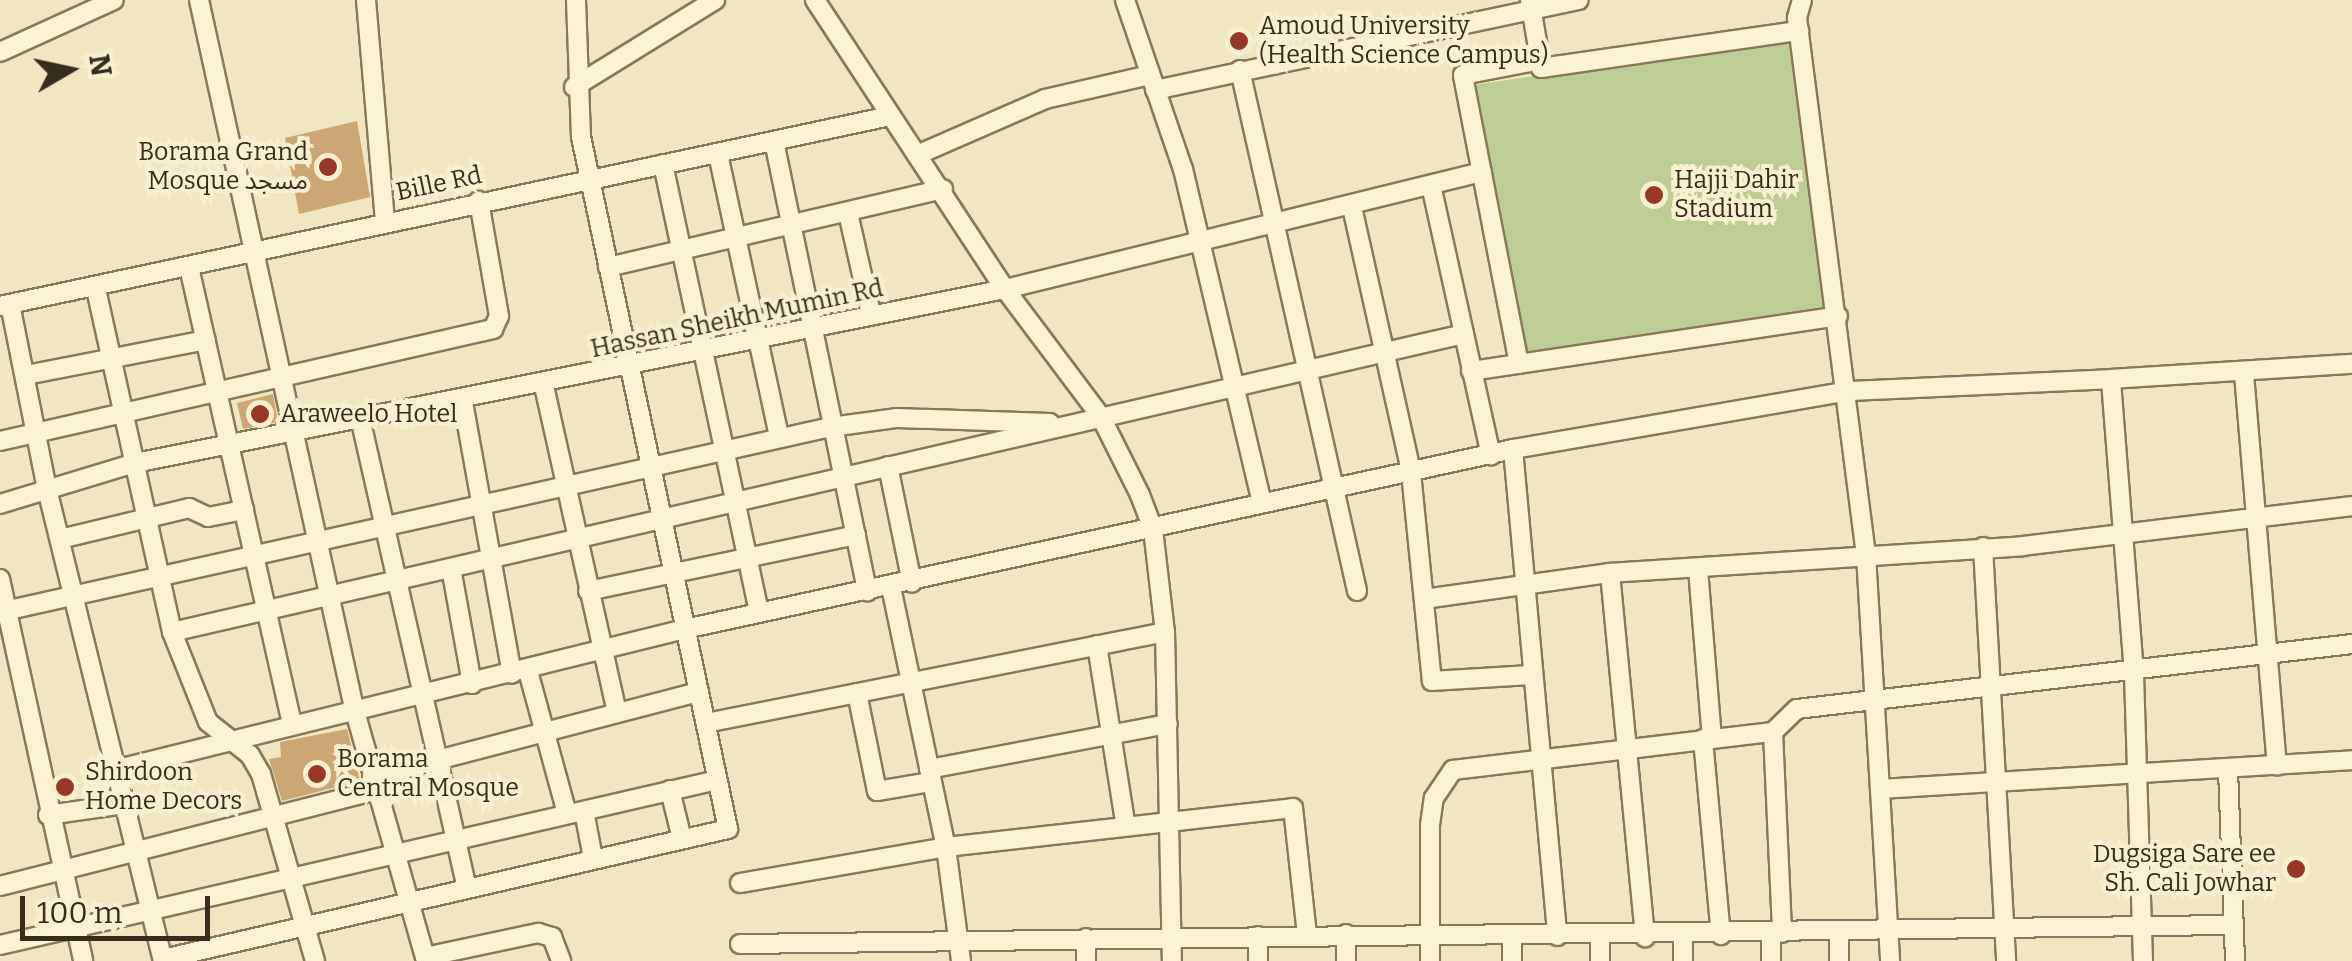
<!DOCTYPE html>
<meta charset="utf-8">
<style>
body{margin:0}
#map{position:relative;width:2352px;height:961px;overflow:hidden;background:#eee7c1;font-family:Bitter,"Noto Sans Arabic",serif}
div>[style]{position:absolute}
.green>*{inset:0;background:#becc95}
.building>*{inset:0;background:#cda676}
.roads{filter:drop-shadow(2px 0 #887858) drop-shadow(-2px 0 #887858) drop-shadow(0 2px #887858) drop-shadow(0 -2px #887858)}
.minor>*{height:18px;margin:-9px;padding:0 9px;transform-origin:9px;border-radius:9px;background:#f9f3d4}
.dots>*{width:28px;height:28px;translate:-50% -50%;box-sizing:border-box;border:5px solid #f6f0d0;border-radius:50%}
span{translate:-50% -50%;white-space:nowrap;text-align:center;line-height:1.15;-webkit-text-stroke:8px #f6f0d0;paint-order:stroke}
.poi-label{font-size:25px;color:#372d1d}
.left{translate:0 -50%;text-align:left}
.right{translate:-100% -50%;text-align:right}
.street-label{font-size:25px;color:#372d1d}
.north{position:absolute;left:20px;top:20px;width:100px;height:100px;-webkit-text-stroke:8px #f6f0d0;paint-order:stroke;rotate:81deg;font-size:28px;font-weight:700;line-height:40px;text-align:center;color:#372d1d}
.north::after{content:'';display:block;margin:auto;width:35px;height:45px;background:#372d1d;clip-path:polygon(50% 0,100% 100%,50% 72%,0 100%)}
.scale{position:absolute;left:20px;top:896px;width:190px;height:45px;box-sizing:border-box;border:5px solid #372d1d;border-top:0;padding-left:12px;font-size:30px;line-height:35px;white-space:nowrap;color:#372d1d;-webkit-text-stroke:8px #f6f0d0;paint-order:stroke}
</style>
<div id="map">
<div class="green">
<div style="clip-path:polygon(1788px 38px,1829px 306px,1525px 353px,1474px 85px)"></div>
</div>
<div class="building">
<div style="clip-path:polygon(357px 121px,370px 197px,299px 214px,285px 138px)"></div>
<div style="clip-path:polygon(273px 394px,278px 422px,243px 429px,237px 403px)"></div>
<div style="clip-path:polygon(347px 729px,360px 781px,282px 801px,269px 759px,281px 757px,280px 742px)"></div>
</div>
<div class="roads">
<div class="minor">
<div style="left:199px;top:0;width:725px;rotate:77.65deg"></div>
<div style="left:354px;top:708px;width:259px;rotate:74.1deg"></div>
<div style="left:425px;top:957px;width:116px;rotate:-12deg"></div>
<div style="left:538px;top:933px;width:15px;rotate:16deg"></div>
<div style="left:552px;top:937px;width:26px;rotate:69deg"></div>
<div style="left:366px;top:0;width:222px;rotate:85.1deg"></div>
<div style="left:815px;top:0;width:346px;rotate:56.7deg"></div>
<div style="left:1005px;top:289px;width:160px;rotate:53.1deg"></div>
<div style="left:1101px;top:417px;width:87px;rotate:63.4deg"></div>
<div style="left:1140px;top:495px;width:36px;rotate:69deg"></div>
<div style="left:1153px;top:529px;width:104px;rotate:83.4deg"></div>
<div style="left:1165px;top:632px;width:329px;rotate:88.8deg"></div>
<div style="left:1125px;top:0;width:179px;rotate:71.1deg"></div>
<div style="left:1183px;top:169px;width:343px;rotate:76.7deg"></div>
<div style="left:1802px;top:0;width:19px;rotate:106deg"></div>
<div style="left:1797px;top:18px;width:541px;rotate:82.68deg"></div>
<div style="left:1866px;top:555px;width:407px;rotate:86.6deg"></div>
<div style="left:0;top:52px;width:125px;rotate:-24.5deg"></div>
<div style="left:1540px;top:60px;width:8px;rotate:83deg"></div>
<div style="left:1541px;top:68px;width:261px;rotate:-8.2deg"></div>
<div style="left:1240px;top:70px;width:534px;rotate:77.34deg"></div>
<div style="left:574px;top:87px;width:166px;rotate:-31.7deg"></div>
<div style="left:1155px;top:90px;width:433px;rotate:-12deg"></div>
<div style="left:774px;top:141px;width:460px;rotate:78.3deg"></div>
<div style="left:718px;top:154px;width:289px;rotate:77.8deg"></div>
<div style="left:917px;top:155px;width:140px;rotate:-23.6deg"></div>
<div style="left:1045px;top:99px;width:108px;rotate:-12.9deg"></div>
<div style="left:663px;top:164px;width:459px;rotate:77.9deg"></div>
<div style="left:1431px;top:185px;width:277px;rotate:77.5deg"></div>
<div style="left:1352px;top:207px;width:271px;rotate:77.4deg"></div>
<div style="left:1411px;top:472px;width:210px;rotate:84.3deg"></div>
<div style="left:1432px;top:681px;width:98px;rotate:-3.5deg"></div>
<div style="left:848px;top:213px;width:104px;rotate:77.2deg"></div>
<div style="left:189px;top:267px;width:467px;rotate:77.3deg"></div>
<div style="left:608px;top:267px;width:344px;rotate:-13.1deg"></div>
<div style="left:96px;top:289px;width:351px;rotate:77.5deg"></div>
<div style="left:172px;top:632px;width:97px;rotate:68.2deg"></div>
<div style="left:208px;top:722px;width:53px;rotate:38.2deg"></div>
<div style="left:250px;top:755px;width:22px;rotate:60deg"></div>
<div style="left:261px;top:774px;width:195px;rotate:73.9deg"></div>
<div style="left:10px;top:304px;width:189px;rotate:78.7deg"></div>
<div style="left:47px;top:489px;width:486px;rotate:76.2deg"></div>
<div style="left:0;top:306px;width:910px;rotate:-12.05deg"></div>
<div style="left:1519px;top:364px;width:294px;rotate:-101deg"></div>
<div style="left:1463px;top:75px;width:78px;rotate:-11deg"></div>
<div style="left:1540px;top:60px;width:61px;rotate:-99.5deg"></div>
<div style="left:1471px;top:371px;width:371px;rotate:-8.5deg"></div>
<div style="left:2244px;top:374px;width:393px;rotate:85.2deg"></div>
<div style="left:26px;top:375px;width:183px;rotate:-11deg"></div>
<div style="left:544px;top:386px;width:335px;rotate:77.4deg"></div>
<div style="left:463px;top:402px;width:276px;rotate:79.8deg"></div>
<div style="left:361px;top:422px;width:477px;rotate:77.2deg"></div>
<div style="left:0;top:441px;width:506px;rotate:-12.8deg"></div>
<div style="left:493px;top:329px;width:14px;rotate:-65deg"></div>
<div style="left:499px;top:316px;width:117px;rotate:-99.9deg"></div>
<div style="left:1513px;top:449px;width:489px;rotate:84.8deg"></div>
<div style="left:888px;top:466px;width:119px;rotate:78.4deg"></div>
<div style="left:0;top:504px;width:141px;rotate:-16.9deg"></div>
<div style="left:135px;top:463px;width:887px;rotate:-11.31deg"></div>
<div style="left:1005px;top:289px;width:491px;rotate:-13.8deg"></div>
<div style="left:60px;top:539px;width:133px;rotate:-13.5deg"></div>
<div style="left:189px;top:508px;width:21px;rotate:25deg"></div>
<div style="left:208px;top:517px;width:37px;rotate:-11deg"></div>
<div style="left:1983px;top:547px;width:415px;rotate:86.8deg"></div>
<div style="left:451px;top:568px;width:118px;rotate:79.7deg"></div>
<div style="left:1698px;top:569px;width:170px;rotate:85.3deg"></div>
<div style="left:1610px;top:573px;width:366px;rotate:84.5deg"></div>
<div style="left:0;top:579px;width:391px;rotate:77.7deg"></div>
<div style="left:891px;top:587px;width:266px;rotate:78.1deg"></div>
<div style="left:946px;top:847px;width:115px;rotate:82.5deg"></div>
<div style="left:588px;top:591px;width:274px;rotate:-11.8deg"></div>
<div style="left:1424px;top:599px;width:188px;rotate:-8deg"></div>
<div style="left:1610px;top:573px;width:413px;rotate:-3.7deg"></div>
<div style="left:2022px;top:546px;width:332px;rotate:-6.9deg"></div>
<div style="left:0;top:612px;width:851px;rotate:-12.55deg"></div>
<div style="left:831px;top:427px;width:67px;rotate:-7.8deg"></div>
<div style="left:897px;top:418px;width:153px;rotate:1.9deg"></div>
<div style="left:172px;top:632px;width:1326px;rotate:-12.99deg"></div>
<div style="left:1097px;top:645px;width:179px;rotate:81deg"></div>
<div style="left:528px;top:671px;width:148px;rotate:74.7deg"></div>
<div style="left:857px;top:693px;width:100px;rotate:78.5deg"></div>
<div style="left:877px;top:791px;width:55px;rotate:-9.5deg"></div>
<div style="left:706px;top:723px;width:468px;rotate:-11.2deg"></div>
<div style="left:1773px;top:732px;width:201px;rotate:87.4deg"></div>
<div style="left:1703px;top:739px;width:197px;rotate:84.8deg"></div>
<div style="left:929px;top:769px;width:243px;rotate:-10.7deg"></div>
<div style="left:2228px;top:769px;width:192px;rotate:87.9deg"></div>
<div style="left:114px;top:770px;width:588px;rotate:-13.87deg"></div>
<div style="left:685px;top:629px;width:847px;rotate:-12.26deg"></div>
<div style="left:1513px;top:449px;width:340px;rotate:-9.8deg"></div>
<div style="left:1848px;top:391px;width:263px;rotate:-2.6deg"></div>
<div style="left:372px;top:777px;width:338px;rotate:-14.6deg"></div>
<div style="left:1881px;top:789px;width:472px;rotate:-3.5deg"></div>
<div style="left:670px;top:790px;width:50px;rotate:76.2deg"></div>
<div style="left:584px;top:811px;width:48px;rotate:79.2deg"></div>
<div style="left:48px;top:815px;width:77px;rotate:-8.2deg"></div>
<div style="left:740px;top:883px;width:209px;rotate:-9.9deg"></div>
<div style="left:946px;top:847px;width:349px;rotate:-6.4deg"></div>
<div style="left:1293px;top:808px;width:128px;rotate:83.7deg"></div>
<div style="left:0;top:886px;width:388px;rotate:-14.3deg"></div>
<div style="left:1839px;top:930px;width:31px;rotate:90deg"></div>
<div style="left:1771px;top:933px;width:28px;rotate:90deg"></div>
<div style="left:1683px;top:937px;width:24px;rotate:90deg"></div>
<div style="left:1086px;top:938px;width:23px;rotate:90deg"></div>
<div style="left:740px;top:944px;width:1494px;rotate:-0.73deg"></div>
<div style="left:0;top:945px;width:736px;rotate:-12.96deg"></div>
<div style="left:163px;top:959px;width:580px;rotate:-12.96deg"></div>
<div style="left:728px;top:829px;width:707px;rotate:-101.99deg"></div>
<div style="left:581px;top:137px;width:137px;rotate:-92.1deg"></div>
<div style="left:1258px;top:961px;width:25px;rotate:-90deg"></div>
<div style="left:1346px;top:961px;width:27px;rotate:-90deg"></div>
<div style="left:1430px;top:961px;width:136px;rotate:-90deg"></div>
<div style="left:1430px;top:825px;width:27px;rotate:-82deg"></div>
<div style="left:1434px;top:798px;width:34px;rotate:-56deg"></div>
<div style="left:1453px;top:770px;width:322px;rotate:-6.8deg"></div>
<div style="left:1773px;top:732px;width:33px;rotate:-44deg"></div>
<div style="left:1797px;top:709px;width:559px;rotate:-6.68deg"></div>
<div style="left:1512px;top:961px;width:26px;rotate:-90deg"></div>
<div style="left:1600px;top:961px;width:24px;rotate:-90deg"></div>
<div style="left:2143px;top:961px;width:288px;rotate:-91.8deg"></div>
<div style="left:2134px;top:673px;width:295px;rotate:-94.5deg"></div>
<div style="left:2111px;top:379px;width:241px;rotate:-3.6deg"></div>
</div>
</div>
<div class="dots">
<div style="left:1239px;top:41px;background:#983628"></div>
<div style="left:328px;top:167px;background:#983628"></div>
<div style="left:1654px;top:195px;background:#983628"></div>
<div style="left:260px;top:414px;background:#983628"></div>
<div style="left:317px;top:774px;background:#983628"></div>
<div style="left:65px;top:787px;background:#983628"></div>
<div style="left:2296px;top:869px;background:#983628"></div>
</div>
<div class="poi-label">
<span class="left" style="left:1259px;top:41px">Amoud University<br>(Health Science Campus)</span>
<span class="right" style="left:308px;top:167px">Borama Grand<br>Mosque مسجد</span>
<span class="left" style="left:1674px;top:195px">Hajji Dahir<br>Stadium</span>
<span class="left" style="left:280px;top:414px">Araweelo Hotel</span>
<span class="left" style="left:337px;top:774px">Borama<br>Central Mosque</span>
<span class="left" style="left:85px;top:787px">Shirdoon<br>Home Decors</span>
<span class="right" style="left:2276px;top:869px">Dugsiga Sare ee<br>Sh. Cali Jowhar</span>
</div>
<div class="street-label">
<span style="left:439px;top:184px;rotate:-12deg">Bille Rd</span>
<span style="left:737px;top:319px;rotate:-12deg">Hassan Sheikh Mumin Rd</span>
</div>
<div class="north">N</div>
<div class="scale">100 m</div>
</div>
